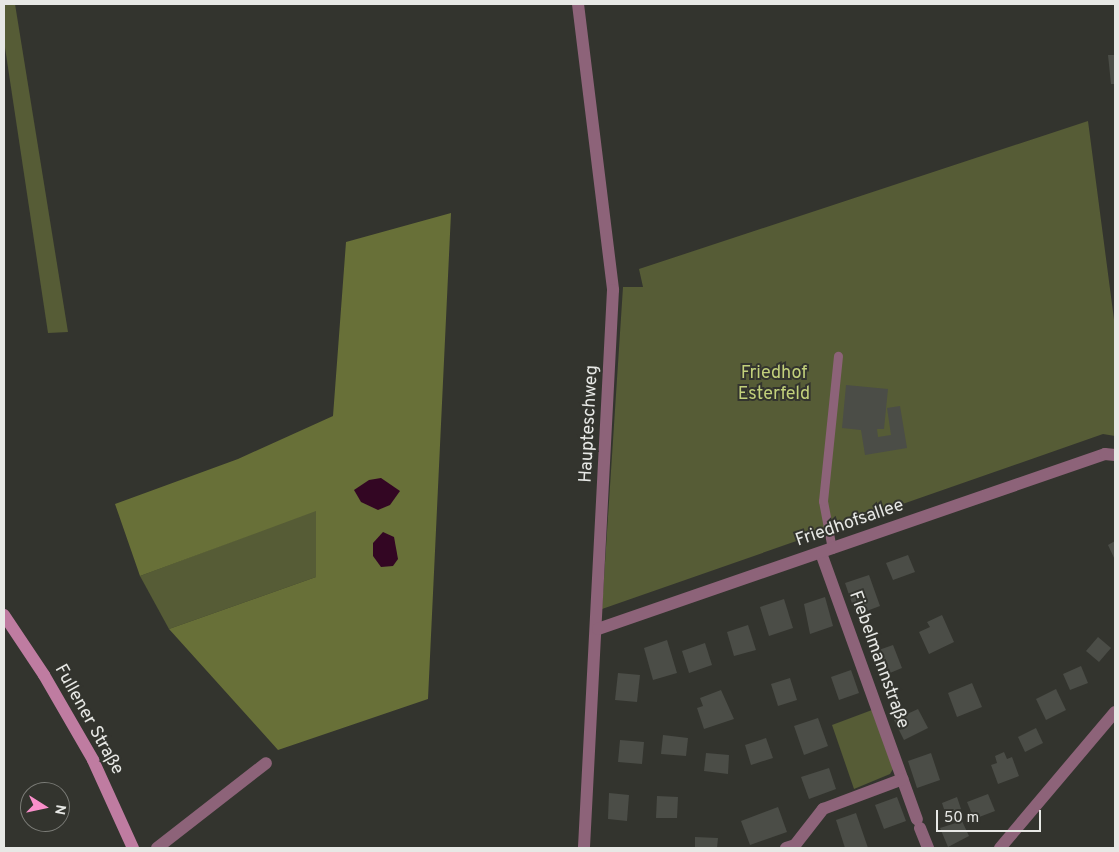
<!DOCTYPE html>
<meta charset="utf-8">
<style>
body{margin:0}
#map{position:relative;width:1119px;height:852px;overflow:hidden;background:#33342e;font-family:Overpass,sans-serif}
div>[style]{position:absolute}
.green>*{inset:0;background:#565c36}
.forest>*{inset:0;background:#687038}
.water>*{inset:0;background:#330623}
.building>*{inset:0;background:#4b4d47}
.pedestrian>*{height:9px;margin:-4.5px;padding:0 4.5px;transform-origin:4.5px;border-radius:4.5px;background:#8d6379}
.minor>*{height:12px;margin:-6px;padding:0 6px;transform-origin:6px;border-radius:6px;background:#8d6379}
.secondary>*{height:12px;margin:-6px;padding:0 6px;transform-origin:6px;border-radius:6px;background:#bf7ca1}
span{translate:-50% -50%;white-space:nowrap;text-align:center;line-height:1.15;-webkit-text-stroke:4px #33342e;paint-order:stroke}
.park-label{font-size:18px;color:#c2d07b}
.street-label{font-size:18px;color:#e7e8e5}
.frame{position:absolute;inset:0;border:5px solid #e7e8e5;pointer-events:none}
.north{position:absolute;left:20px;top:782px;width:50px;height:50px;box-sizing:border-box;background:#33342e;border:1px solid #7b7c77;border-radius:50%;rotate:100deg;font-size:14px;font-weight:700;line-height:20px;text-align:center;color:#e7e8e5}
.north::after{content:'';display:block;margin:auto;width:18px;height:22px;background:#f98fca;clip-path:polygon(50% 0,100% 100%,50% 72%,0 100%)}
.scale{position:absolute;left:936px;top:810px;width:105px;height:22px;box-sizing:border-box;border:2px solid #e7e8e5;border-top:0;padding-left:6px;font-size:15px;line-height:18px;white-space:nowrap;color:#e7e8e5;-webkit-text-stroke:4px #33342e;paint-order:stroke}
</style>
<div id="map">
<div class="green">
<div style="clip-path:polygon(4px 4px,15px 4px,68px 332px,48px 333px,4px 41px)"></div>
<div style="clip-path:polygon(1088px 121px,1115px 327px,1115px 436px,1103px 434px,602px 609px,623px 287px,643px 287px,639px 269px)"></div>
<div style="clip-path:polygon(316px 510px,316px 577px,169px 629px,140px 576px)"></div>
<div style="clip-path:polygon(872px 710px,893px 769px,890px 774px,854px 789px,832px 725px)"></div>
</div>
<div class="forest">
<div style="clip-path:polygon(451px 213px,428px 699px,278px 750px,169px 629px,316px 577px,316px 511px,140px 576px,115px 504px,238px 459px,333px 416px,346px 242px)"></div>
</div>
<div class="water">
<div style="clip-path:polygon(381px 478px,400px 491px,390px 505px,378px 510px,361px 502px,354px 490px,369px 480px)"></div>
<div style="clip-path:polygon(383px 532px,394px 537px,398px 559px,393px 566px,381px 567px,373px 556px,373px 543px)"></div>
</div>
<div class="building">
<div style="clip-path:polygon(1108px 55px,1115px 55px,1115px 84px,1111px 84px)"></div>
<div style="clip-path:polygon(846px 385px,888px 389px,884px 429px,877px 429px,878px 437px,891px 435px,887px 408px,900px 406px,907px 448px,865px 455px,861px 430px,842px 428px)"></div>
<div style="clip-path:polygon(1115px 541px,1115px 560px,1108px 545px)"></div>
<div style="clip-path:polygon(908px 555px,915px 572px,893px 580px,886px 563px)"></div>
<div style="clip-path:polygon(869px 575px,880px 606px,856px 615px,845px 583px)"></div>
<div style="clip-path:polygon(825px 597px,833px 626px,810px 634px,804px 604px)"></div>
<div style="clip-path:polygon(784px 599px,793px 628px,769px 636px,760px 607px)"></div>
<div style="clip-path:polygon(942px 615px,954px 642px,929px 654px,919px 632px,930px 627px,927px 622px)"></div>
<div style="clip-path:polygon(748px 625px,756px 650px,734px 656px,727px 632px)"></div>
<div style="clip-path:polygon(1098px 637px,1111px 648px,1099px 662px,1086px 651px)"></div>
<div style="clip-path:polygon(667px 640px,677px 673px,653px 680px,644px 648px)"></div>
<div style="clip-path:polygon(705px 643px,712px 665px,689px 673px,682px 651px)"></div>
<div style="clip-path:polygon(893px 645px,902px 668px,885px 675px,876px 651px)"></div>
<div style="clip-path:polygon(1081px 666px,1088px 683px,1070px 690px,1063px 674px)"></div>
<div style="clip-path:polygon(851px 670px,859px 693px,839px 700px,831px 677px)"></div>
<div style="clip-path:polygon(618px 673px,640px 675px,637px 702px,615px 700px)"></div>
<div style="clip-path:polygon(790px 678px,797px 700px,778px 706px,771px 684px)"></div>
<div style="clip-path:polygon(972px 683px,982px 707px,957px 717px,948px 693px)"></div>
<div style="clip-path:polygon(1056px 689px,1066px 710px,1046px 720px,1036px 699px)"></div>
<div style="clip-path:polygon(721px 690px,734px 719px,704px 729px,697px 708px,703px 706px,700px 698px)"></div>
<div style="clip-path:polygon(918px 709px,928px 728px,904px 740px,894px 720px)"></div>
<div style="clip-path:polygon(818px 718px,828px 746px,804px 755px,794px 726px)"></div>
<div style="clip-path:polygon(1036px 728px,1043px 743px,1025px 752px,1018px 737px)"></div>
<div style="clip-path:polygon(663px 735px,688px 738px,686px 756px,661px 754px)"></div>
<div style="clip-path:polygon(766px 738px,773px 758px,751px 765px,745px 745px)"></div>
<div style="clip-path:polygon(620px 740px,644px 742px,642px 764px,618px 762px)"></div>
<div style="clip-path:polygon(1004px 752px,1007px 759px,1012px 757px,1019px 776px,998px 784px,991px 765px,997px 763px,995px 756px)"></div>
<div style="clip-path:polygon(706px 753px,729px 755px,728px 774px,704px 771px)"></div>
<div style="clip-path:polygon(931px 753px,940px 780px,917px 788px,908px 761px)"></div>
<div style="clip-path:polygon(829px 768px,836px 789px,809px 799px,801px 777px)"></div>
<div style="clip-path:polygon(609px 793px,629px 795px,627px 821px,608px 819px)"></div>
<div style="clip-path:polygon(988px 794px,995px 811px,974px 819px,967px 802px)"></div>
<div style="clip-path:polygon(657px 796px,678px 797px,677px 818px,656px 818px)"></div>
<div style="clip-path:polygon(897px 797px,906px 821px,884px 829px,875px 805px)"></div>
<div style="clip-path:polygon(957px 797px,961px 809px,946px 815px,942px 803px)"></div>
<div style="clip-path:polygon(778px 807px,787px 832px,750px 845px,741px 821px)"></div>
<div style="clip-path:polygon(856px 813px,868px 848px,845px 848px,836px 820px)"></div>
<div style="clip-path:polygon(962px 821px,969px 836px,948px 847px,940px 828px)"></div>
<div style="clip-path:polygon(695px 837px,718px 838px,717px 848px,695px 848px)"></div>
</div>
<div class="pedestrian">
<div style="left:832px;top:549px;width:49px;rotate:-100.6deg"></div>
<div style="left:823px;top:501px;width:146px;rotate:-84.1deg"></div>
</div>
<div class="minor">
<div style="left:578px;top:4px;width:288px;rotate:83deg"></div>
<div style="left:613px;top:290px;width:559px;rotate:92.98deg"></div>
<div style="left:821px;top:553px;width:283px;rotate:70.2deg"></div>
<div style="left:598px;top:629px;width:536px;rotate:-19.04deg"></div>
<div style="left:1105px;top:454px;width:10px;rotate:6deg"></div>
<div style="left:920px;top:828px;width:22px;rotate:68deg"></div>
<div style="left:157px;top:848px;width:138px;rotate:-37.9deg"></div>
<div style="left:786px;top:848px;width:9px;rotate:-18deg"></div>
<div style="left:795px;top:845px;width:46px;rotate:-52.1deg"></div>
<div style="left:823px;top:809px;width:85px;rotate:-20.6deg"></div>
<div style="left:1000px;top:848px;width:178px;rotate:-49.8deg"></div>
</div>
<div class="secondary">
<div style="left:4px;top:615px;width:72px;rotate:56.3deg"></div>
<div style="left:44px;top:675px;width:98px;rotate:60deg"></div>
<div style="left:93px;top:760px;width:97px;rotate:65.6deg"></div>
</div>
<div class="park-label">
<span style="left:774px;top:385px">Friedhof<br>Esterfeld</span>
</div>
<div class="street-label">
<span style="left:590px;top:424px;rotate:-87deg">Haupteschweg</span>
<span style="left:850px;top:524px;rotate:-19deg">Friedhofsallee</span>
<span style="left:878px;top:660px;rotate:70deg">Fiebelmannstraße</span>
<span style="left:88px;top:720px;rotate:61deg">Fullener Straße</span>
</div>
<div class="frame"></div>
<div class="north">N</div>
<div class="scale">50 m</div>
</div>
